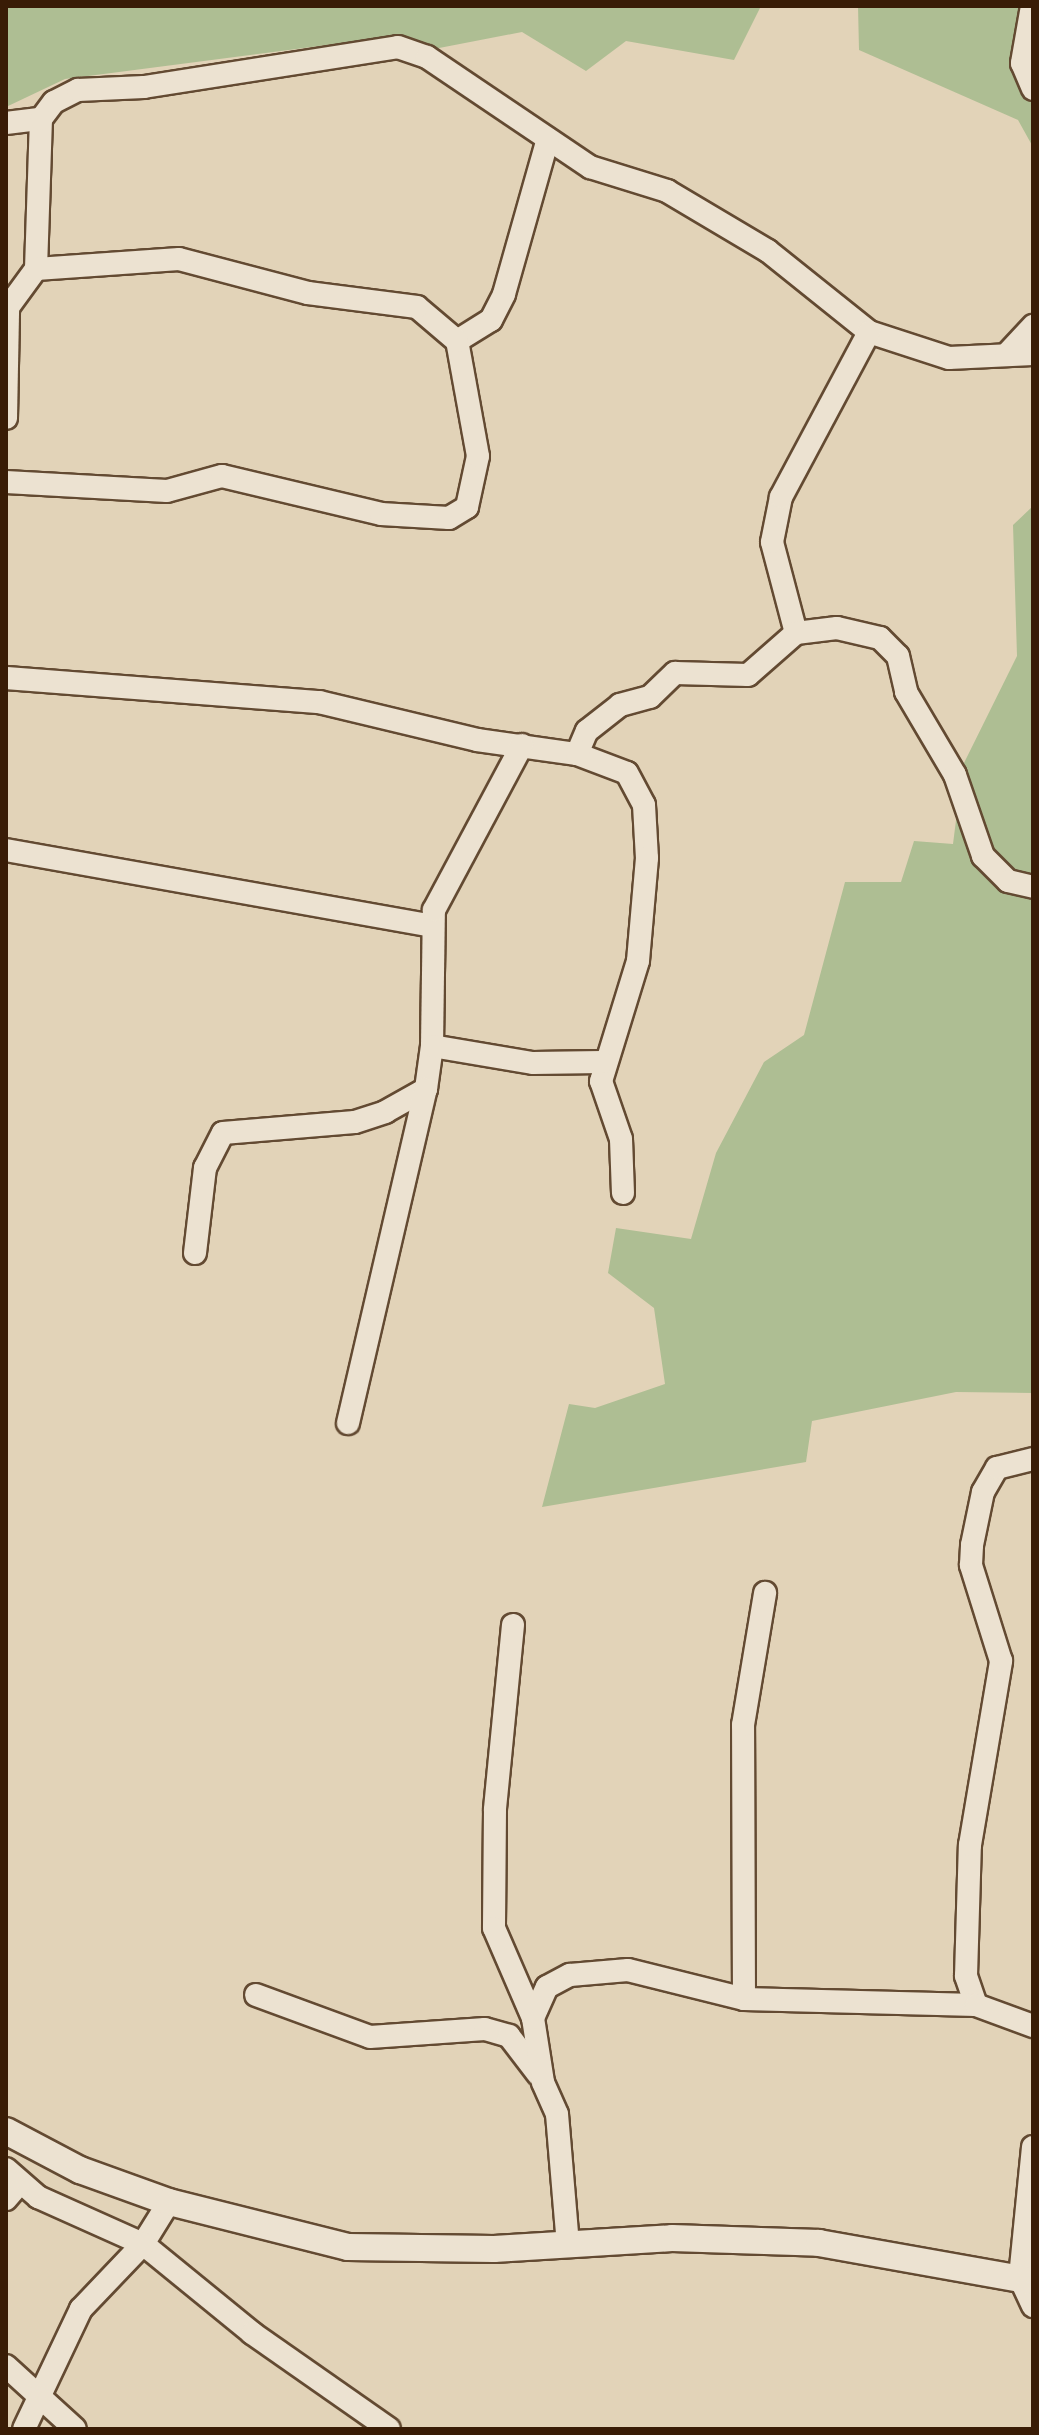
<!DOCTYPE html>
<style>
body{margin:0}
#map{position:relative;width:1039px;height:2435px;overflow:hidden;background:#e2d3b8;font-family:"IM FELL English",serif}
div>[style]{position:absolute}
.green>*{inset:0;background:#aebe93}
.roads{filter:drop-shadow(2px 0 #634a32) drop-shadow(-2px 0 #634a32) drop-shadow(0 2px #634a32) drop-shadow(0 -2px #634a32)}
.minor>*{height:22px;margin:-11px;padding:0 11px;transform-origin:11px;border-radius:11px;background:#ece2d1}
.tertiary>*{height:26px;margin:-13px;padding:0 13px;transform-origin:13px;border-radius:13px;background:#ece2d1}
span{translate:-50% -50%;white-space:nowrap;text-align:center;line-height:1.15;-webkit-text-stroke:8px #ece2d1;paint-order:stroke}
.frame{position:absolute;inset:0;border:8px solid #391c06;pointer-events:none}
</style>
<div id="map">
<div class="green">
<div style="clip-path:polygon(6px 6px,761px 6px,734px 60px,626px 41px,586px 71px,522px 32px,434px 49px,404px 35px,65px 79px,6px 107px)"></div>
<div style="clip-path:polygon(858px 6px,1033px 6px,1033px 147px,1018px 120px,859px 50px)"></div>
<div style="clip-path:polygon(1033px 506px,1033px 1393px,956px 1392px,812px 1421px,806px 1462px,542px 1507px,569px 1404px,595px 1408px,665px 1384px,654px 1308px,608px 1273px,616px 1228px,691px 1239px,716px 1153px,764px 1062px,804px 1035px,845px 882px,901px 882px,914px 841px,953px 844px,963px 765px,1017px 656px,1013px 525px)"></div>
</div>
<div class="roads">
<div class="minor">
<div style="left:1032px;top:6px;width:58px;rotate:100deg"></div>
<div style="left:1022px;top:63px;width:28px;rotate:67deg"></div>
<div style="left:6px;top:123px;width:35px;rotate:-7deg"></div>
<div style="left:6px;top:310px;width:51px;rotate:-53.8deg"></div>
<div style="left:36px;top:269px;width:150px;rotate:-88.1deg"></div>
<div style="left:41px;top:119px;width:21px;rotate:-53deg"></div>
<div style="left:54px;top:102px;width:27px;rotate:-27deg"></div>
<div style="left:78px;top:90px;width:66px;rotate:-2.6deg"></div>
<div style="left:144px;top:87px;width:257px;rotate:-8.9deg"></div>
<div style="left:398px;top:47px;width:31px;rotate:19deg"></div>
<div style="left:427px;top:57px;width:197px;rotate:34deg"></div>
<div style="left:590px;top:167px;width:81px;rotate:17.3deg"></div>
<div style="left:667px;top:191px;width:117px;rotate:30.7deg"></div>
<div style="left:768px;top:251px;width:129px;rotate:38.7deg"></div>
<div style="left:869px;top:332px;width:84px;rotate:18deg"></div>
<div style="left:949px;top:358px;width:84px;rotate:-2.7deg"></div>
<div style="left:457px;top:341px;width:40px;rotate:-32deg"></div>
<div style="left:491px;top:320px;width:29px;rotate:-63deg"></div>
<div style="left:504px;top:294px;width:161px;rotate:-74.2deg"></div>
<div style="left:1006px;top:355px;width:40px;rotate:-47deg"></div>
<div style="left:6px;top:418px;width:108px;rotate:-88.9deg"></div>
<div style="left:6px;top:482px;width:161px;rotate:3.2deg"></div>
<div style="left:167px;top:491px;width:57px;rotate:-15.3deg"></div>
<div style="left:222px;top:476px;width:163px;rotate:13.4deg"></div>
<div style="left:381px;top:514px;width:68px;rotate:3.4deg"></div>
<div style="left:449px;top:518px;width:21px;rotate:-31deg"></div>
<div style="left:467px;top:507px;width:52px;rotate:-77.8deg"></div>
<div style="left:478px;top:456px;width:117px;rotate:-100.3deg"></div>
<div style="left:457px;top:341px;width:52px;rotate:-139.6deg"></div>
<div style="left:417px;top:307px;width:110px;rotate:-172.7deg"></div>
<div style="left:308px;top:293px;width:133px;rotate:-165.2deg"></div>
<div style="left:179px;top:259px;width:143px;rotate:176deg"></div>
<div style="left:796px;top:633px;width:94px;rotate:-104.8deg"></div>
<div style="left:772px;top:542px;width:46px;rotate:-78.7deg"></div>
<div style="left:781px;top:497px;width:187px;rotate:-61.9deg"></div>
<div style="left:6px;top:678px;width:314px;rotate:4.4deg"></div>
<div style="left:319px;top:702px;width:163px;rotate:13.5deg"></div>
<div style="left:477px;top:740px;width:101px;rotate:8deg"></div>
<div style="left:577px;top:754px;width:53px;rotate:20.8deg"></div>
<div style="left:627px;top:773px;width:36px;rotate:62deg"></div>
<div style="left:644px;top:805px;width:53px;rotate:86.8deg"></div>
<div style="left:647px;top:858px;width:103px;rotate:95deg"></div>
<div style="left:638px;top:961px;width:126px;rotate:107.1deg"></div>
<div style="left:601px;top:1081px;width:61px;rotate:71deg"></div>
<div style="left:621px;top:1139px;width:54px;rotate:87.9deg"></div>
<div style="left:577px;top:754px;width:25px;rotate:-67deg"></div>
<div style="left:587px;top:731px;width:42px;rotate:-38.2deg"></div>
<div style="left:620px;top:705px;width:31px;rotate:-15deg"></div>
<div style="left:650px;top:697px;width:35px;rotate:-44deg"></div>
<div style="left:675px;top:673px;width:73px;rotate:1.6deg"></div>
<div style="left:748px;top:675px;width:64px;rotate:-41.2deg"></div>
<div style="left:796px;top:633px;width:41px;rotate:-7deg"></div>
<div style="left:837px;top:628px;width:44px;rotate:13.1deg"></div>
<div style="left:880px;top:638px;width:25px;rotate:45deg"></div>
<div style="left:898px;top:656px;width:37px;rotate:77deg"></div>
<div style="left:906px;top:692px;width:96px;rotate:59.4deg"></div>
<div style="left:955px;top:775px;width:86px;rotate:70.9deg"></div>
<div style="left:983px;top:856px;width:35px;rotate:45deg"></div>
<div style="left:1008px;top:881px;width:26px;rotate:13deg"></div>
<div style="left:6px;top:850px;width:432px;rotate:10.1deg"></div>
<div style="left:432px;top:1046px;width:136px;rotate:-89.2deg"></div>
<div style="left:434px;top:910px;width:187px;rotate:-61.9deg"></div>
<div style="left:195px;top:1253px;width:86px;rotate:-83.3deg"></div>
<div style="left:205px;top:1168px;width:39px;rotate:-63deg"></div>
<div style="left:223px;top:1133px;width:132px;rotate:-4.8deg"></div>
<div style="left:355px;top:1122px;width:32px;rotate:-18deg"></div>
<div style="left:385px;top:1112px;width:47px;rotate:-29.3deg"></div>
<div style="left:426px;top:1089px;width:43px;rotate:-82.1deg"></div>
<div style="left:432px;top:1046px;width:102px;rotate:9.6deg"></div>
<div style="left:533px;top:1063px;width:69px;rotate:-0.8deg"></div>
<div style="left:348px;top:1423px;width:343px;rotate:-76.9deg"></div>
<div style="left:513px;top:1625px;width:186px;rotate:95.6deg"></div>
<div style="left:495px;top:1810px;width:118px;rotate:90.5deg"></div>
<div style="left:494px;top:1928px;width:98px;rotate:66.6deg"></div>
<div style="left:256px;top:1995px;width:121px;rotate:20.2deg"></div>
<div style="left:370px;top:2037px;width:115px;rotate:-4deg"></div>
<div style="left:485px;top:2029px;width:25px;rotate:16deg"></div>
<div style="left:509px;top:2036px;width:48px;rotate:52.7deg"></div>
<div style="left:744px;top:1999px;width:274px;rotate:-90.2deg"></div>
<div style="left:743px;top:1725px;width:134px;rotate:-80.5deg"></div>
<div style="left:976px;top:2005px;width:31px;rotate:-109deg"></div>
<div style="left:966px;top:1976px;width:131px;rotate:-88.3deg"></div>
<div style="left:970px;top:1845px;width:187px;rotate:-80.4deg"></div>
<div style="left:1001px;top:1661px;width:101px;rotate:-107.4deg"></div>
<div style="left:971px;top:1565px;width:20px;rotate:-87deg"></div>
<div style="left:972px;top:1545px;width:54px;rotate:-78.3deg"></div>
<div style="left:983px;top:1492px;width:28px;rotate:-60deg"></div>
<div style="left:997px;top:1468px;width:37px;rotate:-14deg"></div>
<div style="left:1033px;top:2147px;width:132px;rotate:95.7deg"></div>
<div style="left:1020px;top:2278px;width:31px;rotate:65deg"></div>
<div style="left:6px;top:2169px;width:43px;rotate:41.2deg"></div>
<div style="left:38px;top:2197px;width:115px;rotate:24.1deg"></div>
<div style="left:6px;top:2199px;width:21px;rotate:-49deg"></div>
<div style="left:169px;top:2202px;width:49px;rotate:121.8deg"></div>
<div style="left:143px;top:2244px;width:141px;rotate:39.2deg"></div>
<div style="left:252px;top:2333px;width:167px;rotate:35deg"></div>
<div style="left:568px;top:2245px;width:131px;rotate:-94.8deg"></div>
<div style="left:557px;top:2114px;width:35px;rotate:-114deg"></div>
<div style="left:543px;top:2082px;width:65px;rotate:-98.9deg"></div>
<div style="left:533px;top:2018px;width:34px;rotate:-66deg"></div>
<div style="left:547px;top:1987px;width:26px;rotate:-28deg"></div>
<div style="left:570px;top:1975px;width:58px;rotate:-4.9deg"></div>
<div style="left:628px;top:1970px;width:120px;rotate:14deg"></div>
<div style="left:744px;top:1999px;width:232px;rotate:1.5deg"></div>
<div style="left:976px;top:2005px;width:61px;rotate:20.2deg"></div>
<div style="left:6px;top:2366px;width:93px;rotate:42.4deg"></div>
<div style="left:24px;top:2429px;width:133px;rotate:-64.6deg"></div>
<div style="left:81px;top:2309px;width:90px;rotate:-46.4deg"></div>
</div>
<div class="tertiary">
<div style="left:6px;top:2131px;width:84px;rotate:27.8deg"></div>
<div style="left:80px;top:2170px;width:95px;rotate:19.8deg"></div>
<div style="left:169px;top:2202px;width:185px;rotate:14.1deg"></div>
<div style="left:348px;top:2247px;width:146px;rotate:0.8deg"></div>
<div style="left:494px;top:2249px;width:178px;rotate:-3.5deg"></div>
<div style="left:672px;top:2238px;width:147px;rotate:1.9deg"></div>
<div style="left:819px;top:2243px;width:217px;rotate:10.1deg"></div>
</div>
</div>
<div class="frame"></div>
</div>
